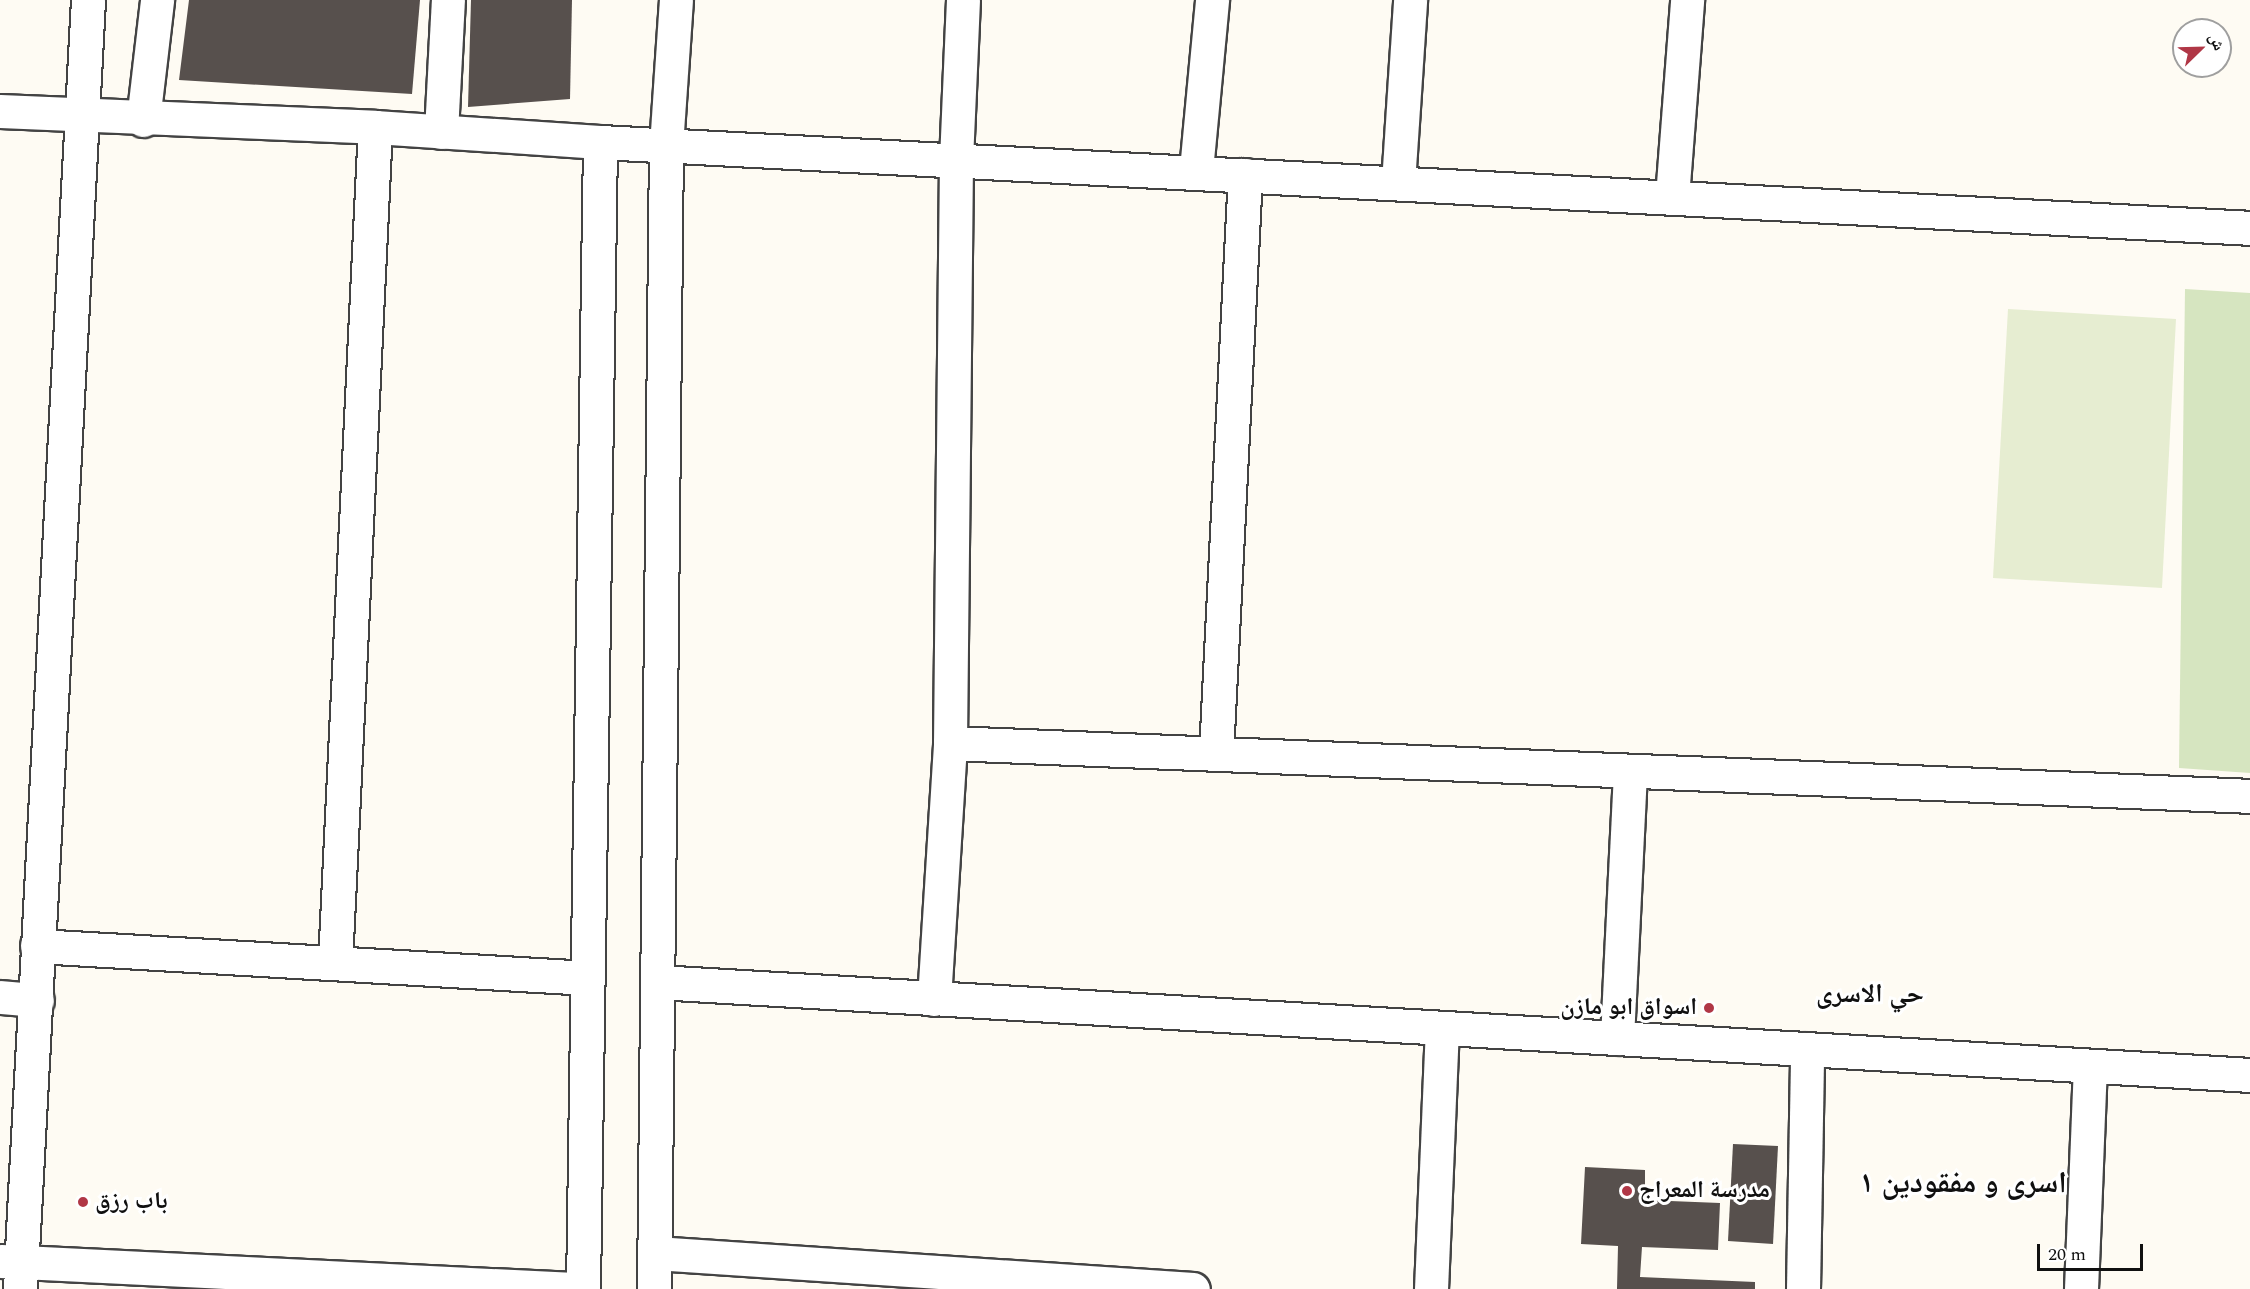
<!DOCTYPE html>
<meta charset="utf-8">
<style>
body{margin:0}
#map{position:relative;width:2250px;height:1289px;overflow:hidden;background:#fefbf3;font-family:Spectral,"Noto Naskh Arabic",serif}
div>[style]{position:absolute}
.green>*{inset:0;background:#d6e5c0}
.pitch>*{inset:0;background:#e6edd1}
.building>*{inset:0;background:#57504d}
.roads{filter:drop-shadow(2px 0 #434343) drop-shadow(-2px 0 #434343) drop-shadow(0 2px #434343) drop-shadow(0 -2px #434343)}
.minor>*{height:33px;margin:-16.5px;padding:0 16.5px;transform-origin:16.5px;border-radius:16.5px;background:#fff}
.dots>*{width:16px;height:16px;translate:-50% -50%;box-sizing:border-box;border:3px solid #fff;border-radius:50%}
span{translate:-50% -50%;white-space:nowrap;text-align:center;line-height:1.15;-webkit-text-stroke:6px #fff;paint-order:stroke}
.poi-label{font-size:24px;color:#101010;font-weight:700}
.right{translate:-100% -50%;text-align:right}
.left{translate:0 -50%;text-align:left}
.neighbourhood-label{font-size:26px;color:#101010;font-weight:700}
.district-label{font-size:30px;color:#101010;font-weight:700}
.north{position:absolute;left:2172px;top:18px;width:60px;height:60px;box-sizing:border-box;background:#fff;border:2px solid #9f9f9f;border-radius:50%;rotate:67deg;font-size:16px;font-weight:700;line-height:24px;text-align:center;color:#101010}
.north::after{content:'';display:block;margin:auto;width:21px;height:27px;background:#b03746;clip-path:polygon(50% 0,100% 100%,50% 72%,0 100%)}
.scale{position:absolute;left:2037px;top:1244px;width:106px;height:27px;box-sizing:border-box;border:3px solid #101010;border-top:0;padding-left:8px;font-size:18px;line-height:21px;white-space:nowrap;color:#101010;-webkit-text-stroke:4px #fff;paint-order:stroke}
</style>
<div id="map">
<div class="green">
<div style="clip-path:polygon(2185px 289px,2250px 293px,2250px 773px,2179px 768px)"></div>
</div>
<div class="pitch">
<div style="clip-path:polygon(2008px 309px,2176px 319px,2162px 588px,1993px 578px)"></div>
</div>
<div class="building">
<div style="clip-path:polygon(189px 0,420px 0,412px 94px,179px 80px)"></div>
<div style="clip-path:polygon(471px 0,572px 0,570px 99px,468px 107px)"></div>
<div style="clip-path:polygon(1733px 1144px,1778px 1146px,1773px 1244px,1728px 1241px)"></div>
<div style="clip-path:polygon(1585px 1167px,1645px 1170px,1645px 1200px,1720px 1203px,1718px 1250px,1642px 1247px,1640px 1277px,1755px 1282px,1755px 1289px,1617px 1289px,1618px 1246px,1581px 1244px)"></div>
</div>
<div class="roads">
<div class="minor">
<div style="left:0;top:111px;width:375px;rotate:2.4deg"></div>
<div style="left:375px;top:127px;width:225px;rotate:3.8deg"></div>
<div style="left:600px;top:142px;width:1652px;rotate:2.98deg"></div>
<div style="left:143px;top:120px;width:121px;rotate:-83.3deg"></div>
<div style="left:441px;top:132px;width:132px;rotate:-87deg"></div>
<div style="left:1196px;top:170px;width:171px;rotate:-84.6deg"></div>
<div style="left:1398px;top:183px;width:183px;rotate:-86.2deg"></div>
<div style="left:1672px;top:197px;width:198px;rotate:-85.6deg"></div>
<div style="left:950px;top:743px;width:1301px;rotate:2.33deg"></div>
<div style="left:1216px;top:753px;width:579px;rotate:-87.13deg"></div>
<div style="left:37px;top:946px;width:552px;rotate:3.32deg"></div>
<div style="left:335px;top:963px;width:837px;rotate:-87.26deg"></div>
<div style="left:657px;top:982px;width:1596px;rotate:3.34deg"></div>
<div style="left:0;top:997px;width:37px;rotate:5deg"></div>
<div style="left:934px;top:999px;width:256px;rotate:-86.4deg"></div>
<div style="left:950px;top:743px;width:583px;rotate:-89.41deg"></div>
<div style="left:956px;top:160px;width:160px;rotate:-87.5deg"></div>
<div style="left:1617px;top:1038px;width:267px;rotate:-87.2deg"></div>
<div style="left:655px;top:1253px;width:539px;rotate:3.83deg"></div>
<div style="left:1px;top:1261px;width:574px;rotate:2.8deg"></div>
<div style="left:20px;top:1289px;width:1291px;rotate:-86.98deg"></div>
<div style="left:583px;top:1289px;width:1147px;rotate:-89.15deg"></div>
<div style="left:654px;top:1289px;width:1143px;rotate:-89.4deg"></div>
<div style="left:666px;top:146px;width:146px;rotate:-86.1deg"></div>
<div style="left:1431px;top:1289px;width:261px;rotate:-87.6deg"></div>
<div style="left:1803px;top:1289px;width:240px;rotate:-89deg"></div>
<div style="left:2081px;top:1289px;width:223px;rotate:-87.7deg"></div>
</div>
</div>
<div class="dots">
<div style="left:1709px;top:1008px;background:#b03746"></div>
<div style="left:1627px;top:1191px;background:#b03746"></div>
<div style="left:83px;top:1202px;background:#b03746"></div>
</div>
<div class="poi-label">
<span class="right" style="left:1697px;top:1008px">اسواق ابو مازن</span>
<span class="left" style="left:1639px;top:1191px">مدرسة المعراج</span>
<span class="left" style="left:95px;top:1202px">باب رزق</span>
</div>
<div class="neighbourhood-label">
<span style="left:1870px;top:995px">حي الاسرى</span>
</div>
<div class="district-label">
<span style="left:1963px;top:1183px">اسرى و مفقودين ١</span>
</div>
<div class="north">ش</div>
<div class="scale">20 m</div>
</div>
